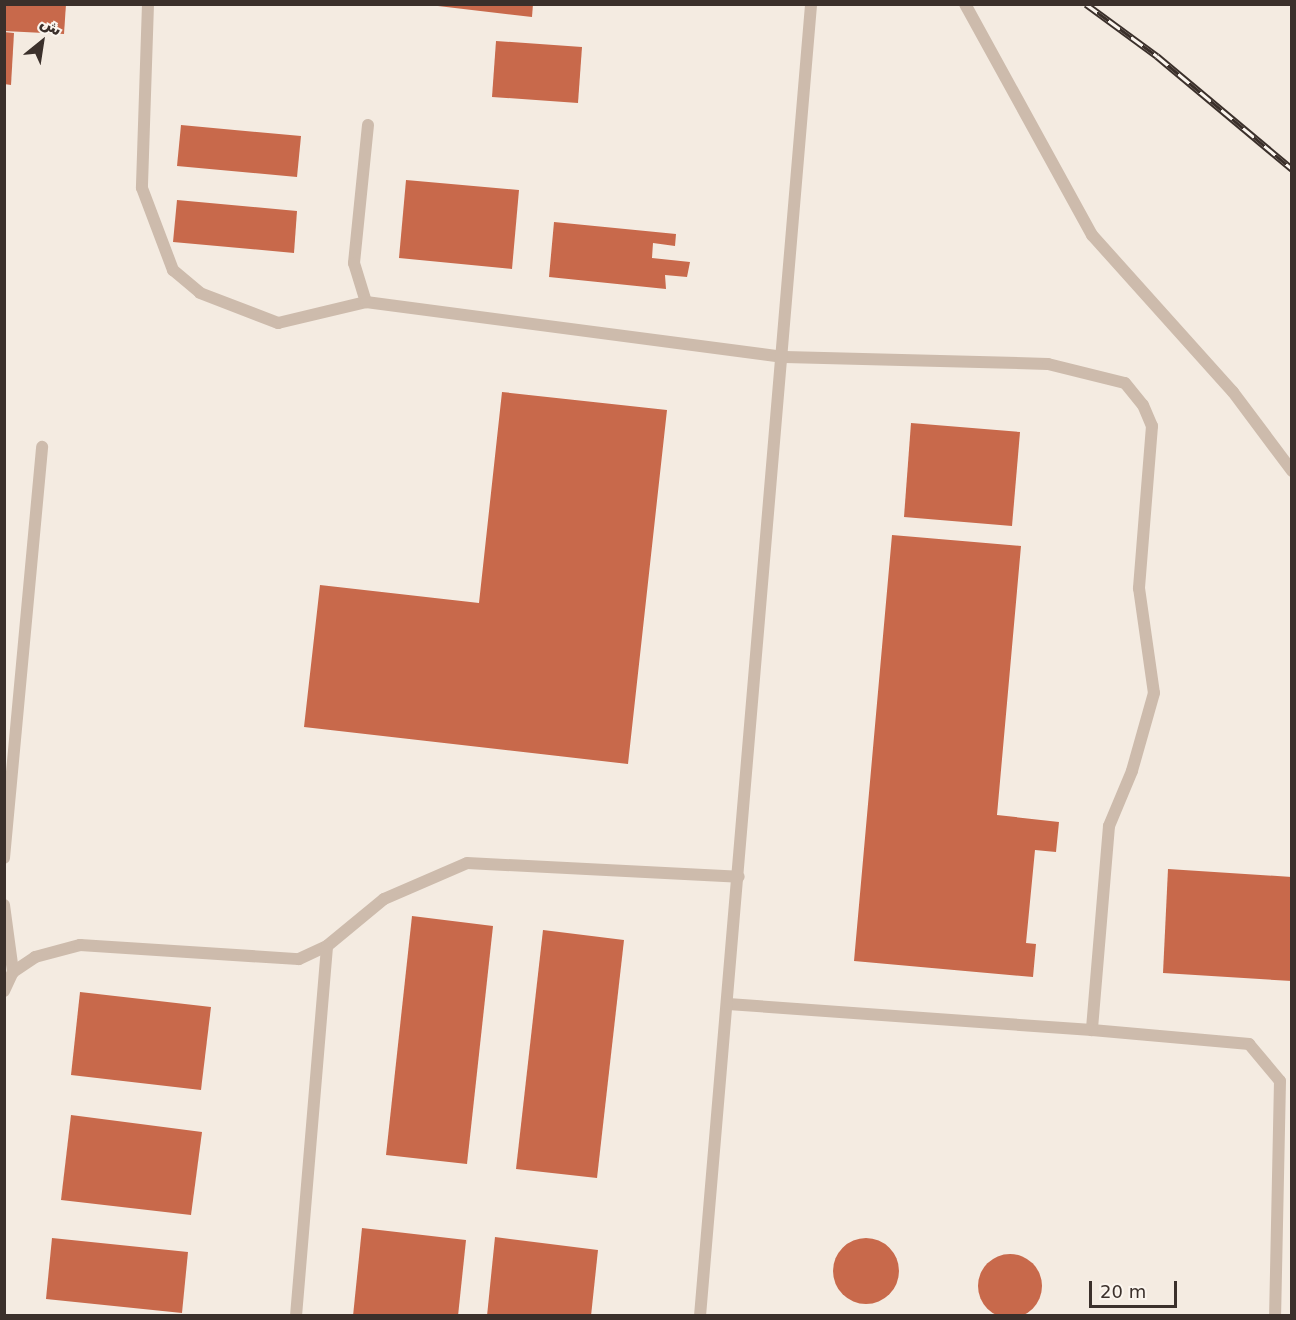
<!DOCTYPE html>
<meta charset="utf-8">
<style>
body{margin:0}
#map{position:relative;width:1296px;height:1320px;overflow:hidden;background:#f4ebe1;font-family:"DejaVu Sans","Noto Sans Arabic",sans-serif}
div>[style]{position:absolute}
.building>*{inset:0;background:#c8694b}
.round{border-radius:50%}
.service>*{height:12px;margin:-6px;padding:0 6px;transform-origin:6px;border-radius:6px;background:#cdbbac}
.rail>*{height:7px;margin-top:-3.5px;transform-origin:0;background:repeating-linear-gradient(90deg,#fbf5ee 0 14px,#3b302b 0 28px);box-sizing:border-box;border-block:2px solid #3b302b}
span{translate:-50% -50%;white-space:nowrap;text-align:center;line-height:1.15;-webkit-text-stroke:6px #fbf5ee;paint-order:stroke}
.frame{position:absolute;inset:0;border:6px solid #3b302b;pointer-events:none}
.north{position:absolute;left:12px;top:12px;width:60px;height:60px;-webkit-text-stroke:4px #fbf5ee;paint-order:stroke;rotate:30deg;font-size:16px;font-weight:700;line-height:24px;text-align:center;color:#3b302b}
.north::after{content:'';display:block;margin:auto;width:21px;height:27px;background:#3b302b;clip-path:polygon(50% 0,100% 100%,50% 72%,0 100%)}
.scale{position:absolute;left:1089px;top:1281px;width:88px;height:27px;box-sizing:border-box;border:3px solid #3b302b;border-top:0;padding-left:8px;font-size:18px;line-height:21px;white-space:nowrap;color:#3b302b;-webkit-text-stroke:4px #fbf5ee;paint-order:stroke}
</style>
<div id="map">
<div class="building">
<div style="clip-path:polygon(4px 4px,66px 4px,64px 34px,4px 31px)"></div>
<div style="clip-path:polygon(421px 4px,533px 4px,532px 17px)"></div>
<div style="clip-path:polygon(4px 32px,14px 33px,11px 85px,4px 84px)"></div>
<div style="clip-path:polygon(496px 41px,582px 47px,578px 103px,492px 97px)"></div>
<div style="clip-path:polygon(181px 125px,301px 136px,297px 177px,177px 166px)"></div>
<div style="clip-path:polygon(406px 180px,519px 190px,512px 269px,399px 258px)"></div>
<div style="clip-path:polygon(177px 200px,297px 211px,294px 253px,173px 242px)"></div>
<div style="clip-path:polygon(554px 222px,676px 234px,675px 246px,653px 243px,652px 258px,690px 262px,687px 277px,665px 275px,666px 289px,549px 277px)"></div>
<div style="clip-path:polygon(502px 392px,667px 410px,628px 764px,304px 727px,320px 585px,479px 603px)"></div>
<div style="clip-path:polygon(911px 423px,1020px 432px,1012px 526px,904px 517px)"></div>
<div style="clip-path:polygon(892px 535px,1021px 546px,997px 815px,1059px 822px,1056px 852px,1035px 850px,1026px 943px,1036px 944px,1033px 977px,854px 961px)"></div>
<div style="clip-path:polygon(1168px 869px,1292px 877px,1292px 981px,1163px 973px)"></div>
<div style="clip-path:polygon(412px 916px,493px 926px,467px 1164px,386px 1155px)"></div>
<div style="clip-path:polygon(543px 930px,624px 940px,597px 1178px,516px 1169px)"></div>
<div style="clip-path:polygon(80px 992px,211px 1007px,201px 1090px,71px 1075px)"></div>
<div style="clip-path:polygon(71px 1115px,202px 1132px,191px 1215px,61px 1200px)"></div>
<div style="clip-path:polygon(362px 1228px,466px 1240px,458px 1316px,353px 1316px)"></div>
<div style="clip-path:polygon(495px 1237px,598px 1250px,591px 1316px,487px 1316px)"></div>
<div style="clip-path:polygon(52px 1238px,188px 1252px,182px 1313px,46px 1299px)"></div>
<div class="round" style="left:833px;top:1238px;width:66px;height:66px"></div>
<div class="round" style="left:978px;top:1254px;width:64px;height:64px"></div>
</div>
<div class="service">
<div style="left:148px;top:4px;width:184px;rotate:91.9deg"></div>
<div style="left:142px;top:188px;width:88px;rotate:69.3deg"></div>
<div style="left:173px;top:270px;width:35px;rotate:40deg"></div>
<div style="left:200px;top:293px;width:84px;rotate:21deg"></div>
<div style="left:278px;top:323px;width:90px;rotate:-13.4deg"></div>
<div style="left:965px;top:4px;width:264px;rotate:61.2deg"></div>
<div style="left:1092px;top:235px;width:211px;rotate:48.1deg"></div>
<div style="left:1233px;top:392px;width:99px;rotate:53.2deg"></div>
<div style="left:368px;top:125px;width:139px;rotate:95.8deg"></div>
<div style="left:354px;top:263px;width:41px;rotate:72.9deg"></div>
<div style="left:366px;top:302px;width:423px;rotate:7.5deg"></div>
<div style="left:785px;top:357px;width:263px;rotate:1.5deg"></div>
<div style="left:1048px;top:364px;width:79px;rotate:13.9deg"></div>
<div style="left:1125px;top:383px;width:28px;rotate:51deg"></div>
<div style="left:1143px;top:405px;width:23px;rotate:67deg"></div>
<div style="left:1152px;top:426px;width:163px;rotate:94.6deg"></div>
<div style="left:1139px;top:588px;width:106px;rotate:81.9deg"></div>
<div style="left:1154px;top:693px;width:81px;rotate:105.8deg"></div>
<div style="left:1132px;top:771px;width:60px;rotate:112.7deg"></div>
<div style="left:1109px;top:826px;width:205px;rotate:94.8deg"></div>
<div style="left:1092px;top:1030px;width:158px;rotate:5.1deg"></div>
<div style="left:1249px;top:1044px;width:48px;rotate:50deg"></div>
<div style="left:1280px;top:1081px;width:235px;rotate:91.2deg"></div>
<div style="left:4px;top:858px;width:413px;rotate:-84.7deg"></div>
<div style="left:4px;top:905px;width:68px;rotate:82.3deg"></div>
<div style="left:4px;top:991px;width:21px;rotate:-65deg"></div>
<div style="left:13px;top:972px;width:27px;rotate:-34deg"></div>
<div style="left:35px;top:957px;width:47px;rotate:-14.9deg"></div>
<div style="left:80px;top:945px;width:219px;rotate:3.7deg"></div>
<div style="left:299px;top:959px;width:31px;rotate:-25deg"></div>
<div style="left:327px;top:946px;width:74px;rotate:-39.5deg"></div>
<div style="left:384px;top:899px;width:90px;rotate:-23.4deg"></div>
<div style="left:467px;top:863px;width:272px;rotate:2.9deg"></div>
<div style="left:728px;top:1004px;width:365px;rotate:4.1deg"></div>
<div style="left:296px;top:1316px;width:371px;rotate:-85.2deg"></div>
<div style="left:700px;top:1316px;width:1317px;rotate:-85.16deg"></div>
</div>
<div class="rail">
<div style="left:1086px;top:4px;width:88px;rotate:36.2deg"></div>
<div style="left:1157px;top:56px;width:176px;rotate:39.9deg"></div>
</div>
<div class="frame"></div>
<div class="north">ش</div>
<div class="scale">20 m</div>
</div>
